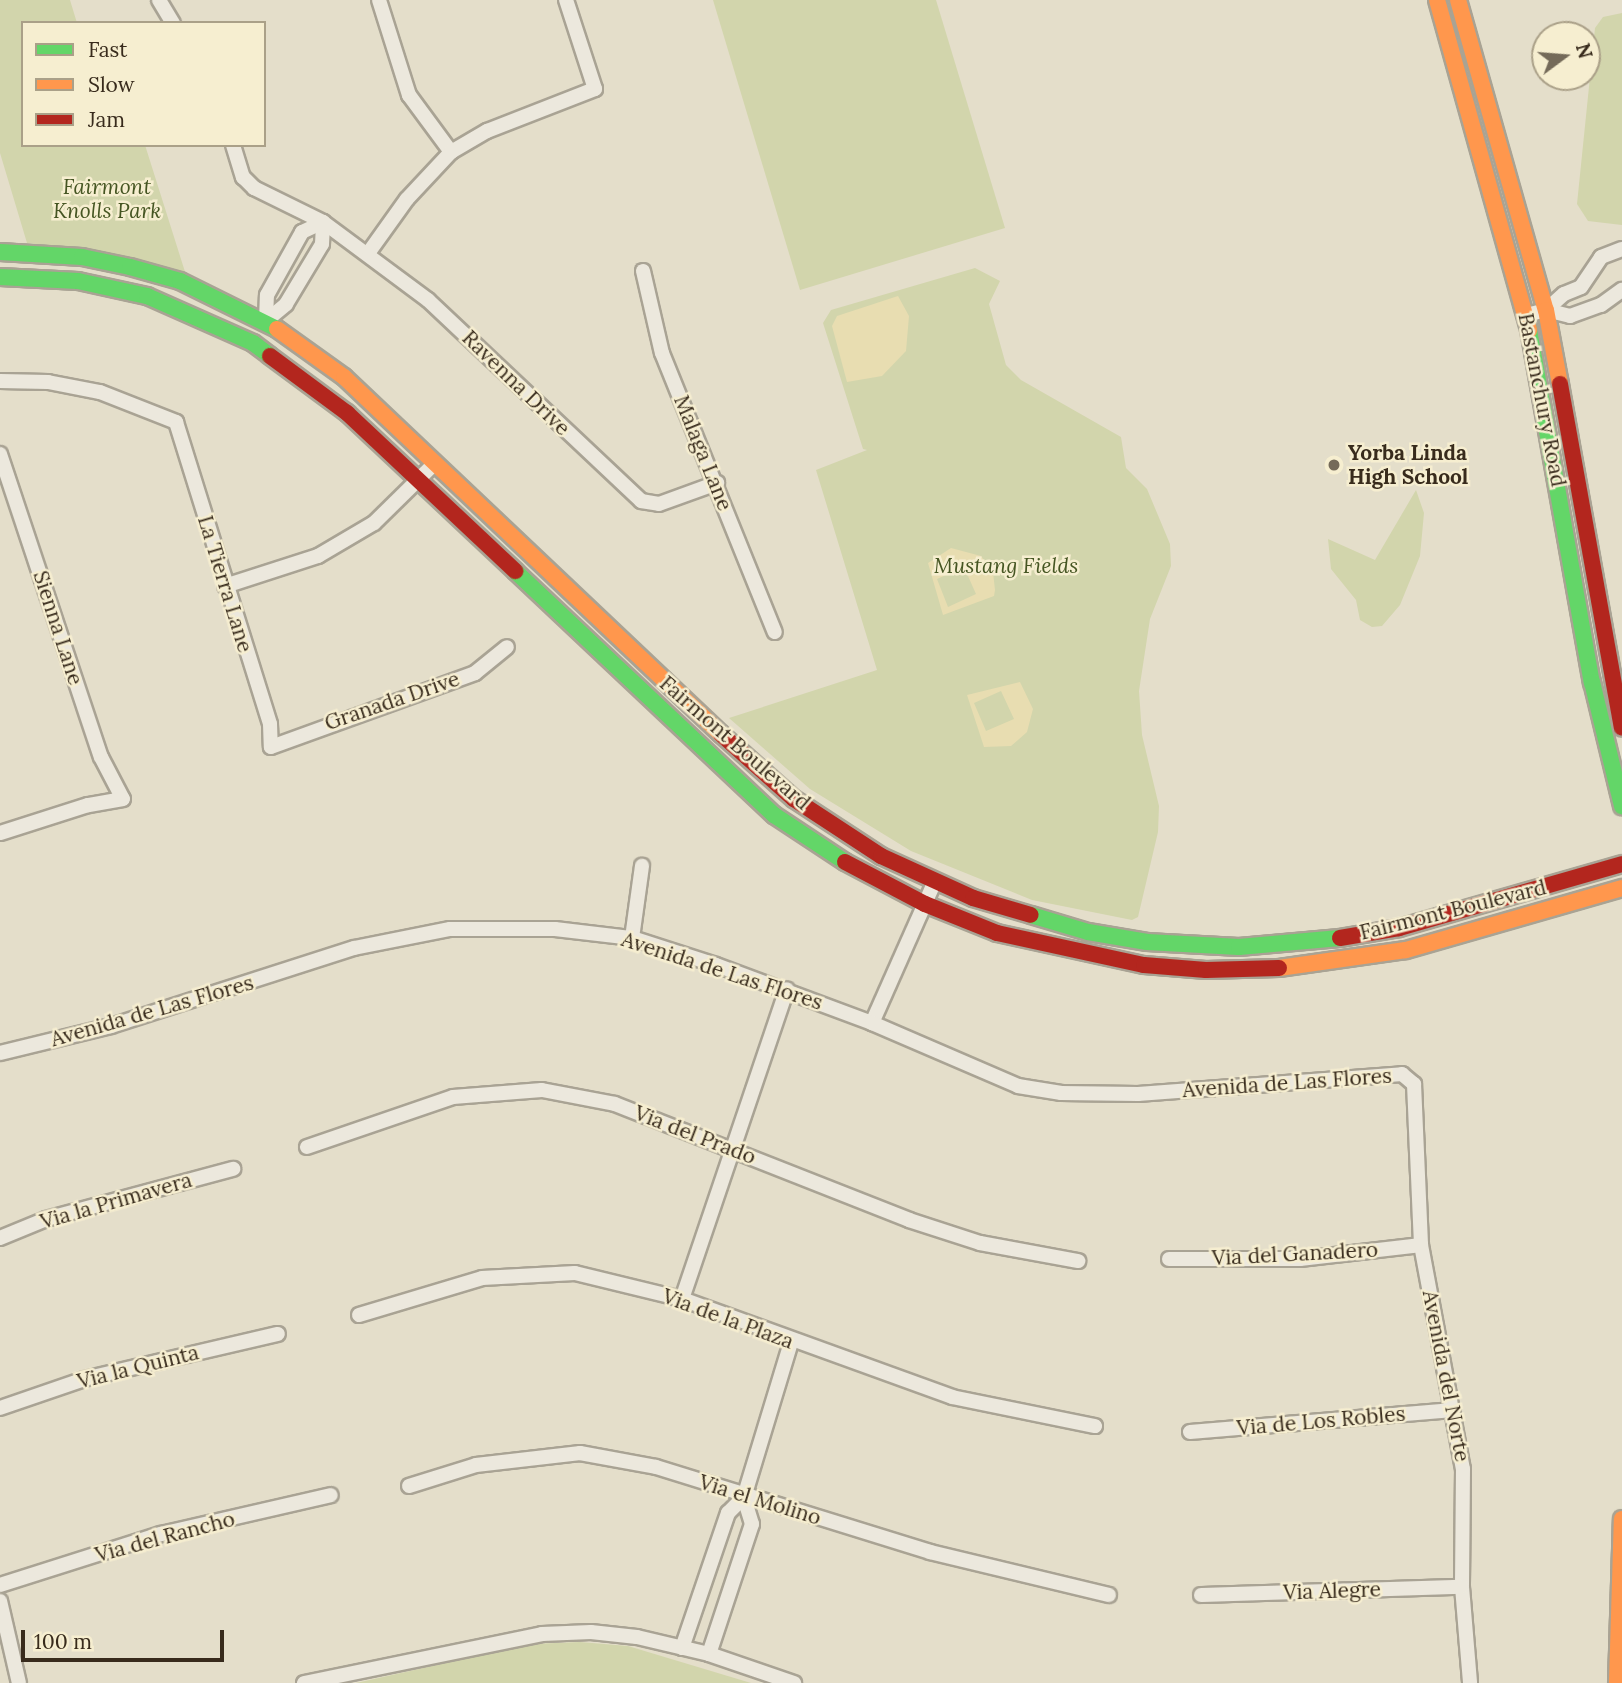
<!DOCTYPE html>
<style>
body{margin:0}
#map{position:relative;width:1622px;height:1683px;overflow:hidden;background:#e4deca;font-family:Lora,serif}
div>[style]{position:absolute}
.green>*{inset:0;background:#d2d5ac}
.sand>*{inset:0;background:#e8ddb1}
.roads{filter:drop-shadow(2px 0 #a9a394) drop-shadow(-2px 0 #a9a394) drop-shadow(0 2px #a9a394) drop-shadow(0 -2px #a9a394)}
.street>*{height:14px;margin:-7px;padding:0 7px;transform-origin:7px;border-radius:7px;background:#ece8dd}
.fast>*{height:16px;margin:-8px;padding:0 8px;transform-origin:8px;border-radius:8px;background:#63d668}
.slow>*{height:16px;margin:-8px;padding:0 8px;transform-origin:8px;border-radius:8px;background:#ff974d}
.jam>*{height:16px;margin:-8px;padding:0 8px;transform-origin:8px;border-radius:8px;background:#b3261e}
.dots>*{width:19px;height:19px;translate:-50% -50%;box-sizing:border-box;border:4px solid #f6eed0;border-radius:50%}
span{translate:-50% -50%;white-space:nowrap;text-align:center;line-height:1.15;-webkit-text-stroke:5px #f6eed0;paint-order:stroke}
.park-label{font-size:21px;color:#455522;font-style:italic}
.street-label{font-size:21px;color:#382b1c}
.poi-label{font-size:21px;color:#382b1c;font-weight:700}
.left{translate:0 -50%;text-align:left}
.legend{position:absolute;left:21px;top:21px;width:245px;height:126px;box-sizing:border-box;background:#f6eed0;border:2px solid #aaa088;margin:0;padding:9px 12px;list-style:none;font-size:21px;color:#382b1c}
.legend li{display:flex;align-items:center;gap:14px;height:35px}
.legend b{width:35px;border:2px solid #aaa088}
.north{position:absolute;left:1531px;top:21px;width:70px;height:70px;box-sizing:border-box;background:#f6eed0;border:2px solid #aaa088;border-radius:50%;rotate:74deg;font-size:19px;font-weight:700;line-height:28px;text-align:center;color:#382b1c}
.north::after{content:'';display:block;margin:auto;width:24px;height:32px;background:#746a59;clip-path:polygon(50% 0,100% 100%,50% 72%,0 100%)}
.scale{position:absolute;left:21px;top:1630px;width:203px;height:32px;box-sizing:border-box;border:4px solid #382b1c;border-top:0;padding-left:9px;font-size:21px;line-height:24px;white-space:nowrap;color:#382b1c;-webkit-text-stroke:5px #f6eed0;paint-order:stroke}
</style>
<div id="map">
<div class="green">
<div style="clip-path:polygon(0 0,70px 0,77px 23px,23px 23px,23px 145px,145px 145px,186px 275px,114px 254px,27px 243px,0 153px)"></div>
<div style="clip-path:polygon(713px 0,936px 0,1005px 228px,800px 290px)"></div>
<div style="clip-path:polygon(1622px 13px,1622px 225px,1588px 221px,1577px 204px,1595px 28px,1603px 17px)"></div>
<div style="clip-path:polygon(975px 268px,1000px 281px,989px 304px,1006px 365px,1021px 380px,1121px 437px,1126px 468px,1147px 489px,1170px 544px,1171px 566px,1150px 619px,1139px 691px,1142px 735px,1159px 806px,1158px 832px,1138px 917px,1132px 920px,1032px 900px,911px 851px,810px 789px,729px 718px,877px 670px,816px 470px,867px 450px,863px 449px,823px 323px,831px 310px)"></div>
<div style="clip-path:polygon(1416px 490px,1424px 513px,1420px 556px,1400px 605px,1382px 626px,1372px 627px,1360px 620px,1356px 600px,1331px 569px,1328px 539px,1375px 560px)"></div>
<div style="clip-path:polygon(580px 1642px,628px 1646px,751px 1683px,356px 1683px,531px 1644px)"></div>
</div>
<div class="sand">
<div style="clip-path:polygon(898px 296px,909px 316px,906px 351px,882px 376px,847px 382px,832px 326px,837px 316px)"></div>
<div style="clip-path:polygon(evenodd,951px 548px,981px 556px,993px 572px,995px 590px,994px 596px,943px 615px,928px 563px,951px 548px,964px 567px,976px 594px,948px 607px,937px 579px,964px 567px)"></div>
<div style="clip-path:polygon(evenodd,1020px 682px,1033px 709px,1027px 732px,1011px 746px,984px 747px,967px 695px,1020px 682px,1001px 691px,1014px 719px,986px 731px,974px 703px,1001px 691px)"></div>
</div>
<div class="roads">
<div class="street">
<div style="left:159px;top:0;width:27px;rotate:59deg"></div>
<div style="left:379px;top:0;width:100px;rotate:72.5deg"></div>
<div style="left:409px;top:95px;width:71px;rotate:53.6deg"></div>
<div style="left:233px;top:145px;width:34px;rotate:73deg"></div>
<div style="left:243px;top:177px;width:16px;rotate:45deg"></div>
<div style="left:254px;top:188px;width:77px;rotate:26.2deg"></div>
<div style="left:323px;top:222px;width:131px;rotate:36.6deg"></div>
<div style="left:428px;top:300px;width:293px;rotate:43.3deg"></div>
<div style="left:641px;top:501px;width:18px;rotate:9deg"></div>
<div style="left:659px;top:504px;width:62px;rotate:-19.9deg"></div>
<div style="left:369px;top:252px;width:65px;rotate:-54.4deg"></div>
<div style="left:407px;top:199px;width:64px;rotate:-46.9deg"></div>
<div style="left:451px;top:152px;width:42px;rotate:-30.3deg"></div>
<div style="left:487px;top:131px;width:116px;rotate:-21.3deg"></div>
<div style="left:595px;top:89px;width:94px;rotate:-108deg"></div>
<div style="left:643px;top:271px;width:84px;rotate:77deg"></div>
<div style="left:662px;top:353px;width:301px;rotate:68deg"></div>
<div style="left:1546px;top:310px;width:25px;rotate:14deg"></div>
<div style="left:1570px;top:316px;width:33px;rotate:-20deg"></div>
<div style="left:1601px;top:305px;width:26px;rotate:-36deg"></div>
<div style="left:1526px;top:315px;width:21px;rotate:-14deg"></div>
<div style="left:1546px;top:310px;width:24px;rotate:-42deg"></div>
<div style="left:1564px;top:294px;width:18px;rotate:-22deg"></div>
<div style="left:1581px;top:287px;width:36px;rotate:-56deg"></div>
<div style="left:1601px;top:257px;width:22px;rotate:-21deg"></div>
<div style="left:266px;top:321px;width:26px;rotate:-88deg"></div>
<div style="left:267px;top:295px;width:72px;rotate:-60.9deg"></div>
<div style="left:302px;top:232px;width:23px;rotate:-25deg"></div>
<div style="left:266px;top:321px;width:26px;rotate:-40deg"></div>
<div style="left:286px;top:304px;width:70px;rotate:-59deg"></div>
<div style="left:322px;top:244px;width:22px;rotate:-87deg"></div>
<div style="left:0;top:381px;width:48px;rotate:1.2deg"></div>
<div style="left:48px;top:382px;width:53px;rotate:10.9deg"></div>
<div style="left:100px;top:392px;width:82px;rotate:21.5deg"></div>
<div style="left:176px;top:422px;width:316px;rotate:72.7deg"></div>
<div style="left:270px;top:724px;width:23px;rotate:88deg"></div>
<div style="left:271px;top:747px;width:217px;rotate:-19.9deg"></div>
<div style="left:475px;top:673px;width:41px;rotate:-39.1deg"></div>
<div style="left:0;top:454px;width:319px;rotate:71.6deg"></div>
<div style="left:101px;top:757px;width:47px;rotate:62.4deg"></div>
<div style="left:123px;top:799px;width:36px;rotate:170deg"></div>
<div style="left:88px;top:805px;width:92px;rotate:162.3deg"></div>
<div style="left:225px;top:586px;width:98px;rotate:-17.9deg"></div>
<div style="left:318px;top:556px;width:65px;rotate:-30.5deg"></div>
<div style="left:374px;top:523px;width:84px;rotate:-44.5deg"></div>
<div style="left:632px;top:938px;width:73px;rotate:-82.1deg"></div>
<div style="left:872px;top:1023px;width:153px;rotate:-66.1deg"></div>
<div style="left:0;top:1053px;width:114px;rotate:-13.7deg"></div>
<div style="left:111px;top:1026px;width:255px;rotate:-17.8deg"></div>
<div style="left:354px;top:948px;width:98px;rotate:-11.2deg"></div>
<div style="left:450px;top:929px;width:105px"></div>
<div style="left:555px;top:929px;width:78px;rotate:6.7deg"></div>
<div style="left:632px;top:938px;width:88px;rotate:17.8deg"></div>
<div style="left:716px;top:965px;width:166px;rotate:20.4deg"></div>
<div style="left:872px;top:1023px;width:159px;rotate:23.3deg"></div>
<div style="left:1018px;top:1086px;width:44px;rotate:9.2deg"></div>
<div style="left:1061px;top:1093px;width:77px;rotate:0.7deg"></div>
<div style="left:1138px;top:1094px;width:265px;rotate:-4.3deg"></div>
<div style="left:1402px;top:1074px;width:16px;rotate:40deg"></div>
<div style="left:1414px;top:1084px;width:161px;rotate:87.5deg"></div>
<div style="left:1421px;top:1245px;width:228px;rotate:79.4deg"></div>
<div style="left:1463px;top:1469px;width:118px;rotate:90.5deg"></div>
<div style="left:1462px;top:1587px;width:96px;rotate:85.2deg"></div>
<div style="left:307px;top:1147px;width:154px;rotate:-18.9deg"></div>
<div style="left:453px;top:1097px;width:89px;rotate:-4.5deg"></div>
<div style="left:542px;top:1090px;width:74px;rotate:10.9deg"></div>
<div style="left:615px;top:1104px;width:316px;rotate:21.5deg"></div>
<div style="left:909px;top:1220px;width:75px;rotate:17.9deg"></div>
<div style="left:980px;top:1243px;width:100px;rotate:10.4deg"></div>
<div style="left:0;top:1238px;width:50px;rotate:-22.4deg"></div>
<div style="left:46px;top:1219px;width:194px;rotate:-15deg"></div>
<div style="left:1169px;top:1259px;width:131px"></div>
<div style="left:1300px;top:1259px;width:122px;rotate:-6.6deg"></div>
<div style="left:682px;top:1299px;width:327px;rotate:-71.3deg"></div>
<div style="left:359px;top:1315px;width:128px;rotate:-16.7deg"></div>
<div style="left:482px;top:1278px;width:93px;rotate:-3.1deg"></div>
<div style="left:575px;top:1273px;width:110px;rotate:13.7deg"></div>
<div style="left:682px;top:1299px;width:287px;rotate:19.9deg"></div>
<div style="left:952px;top:1397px;width:146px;rotate:11.5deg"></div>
<div style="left:0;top:1408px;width:89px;rotate:-19deg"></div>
<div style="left:84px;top:1379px;width:199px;rotate:-13.1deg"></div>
<div style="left:1190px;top:1432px;width:264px;rotate:-4.8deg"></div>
<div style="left:409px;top:1486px;width:70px;rotate:-17.4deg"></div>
<div style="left:476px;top:1465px;width:105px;rotate:-6.6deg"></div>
<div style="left:580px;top:1453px;width:77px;rotate:10.4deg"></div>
<div style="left:656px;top:1467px;width:287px;rotate:17.2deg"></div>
<div style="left:930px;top:1552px;width:184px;rotate:13.5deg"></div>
<div style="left:0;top:1585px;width:169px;rotate:-17.6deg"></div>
<div style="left:161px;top:1534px;width:174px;rotate:-12.9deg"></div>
<div style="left:1201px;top:1595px;width:261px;rotate:-1.8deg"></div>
<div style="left:0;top:1601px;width:84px;rotate:77deg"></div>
<div style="left:682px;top:1648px;width:143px;rotate:-71.2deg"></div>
<div style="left:728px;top:1513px;width:23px;rotate:-45deg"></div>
<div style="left:744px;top:1497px;width:162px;rotate:-73.1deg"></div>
<div style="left:709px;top:1654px;width:137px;rotate:-71.7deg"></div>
<div style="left:752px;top:1524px;width:28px;rotate:-107deg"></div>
<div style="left:304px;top:1683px;width:243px;rotate:-11.6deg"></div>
<div style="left:542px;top:1634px;width:49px;rotate:-2.3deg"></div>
<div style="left:591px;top:1632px;width:46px;rotate:6.2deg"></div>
<div style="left:637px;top:1637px;width:74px;rotate:13.3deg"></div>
<div style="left:709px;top:1654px;width:90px;rotate:18.8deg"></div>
</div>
<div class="fast">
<div style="left:0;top:252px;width:82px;rotate:3.5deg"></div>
<div style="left:82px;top:257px;width:49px;rotate:11.8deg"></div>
<div style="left:130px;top:267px;width:52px;rotate:15.6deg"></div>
<div style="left:180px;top:281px;width:108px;rotate:26.3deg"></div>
<div style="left:0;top:277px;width:78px;rotate:2.9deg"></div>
<div style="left:78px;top:281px;width:71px;rotate:12.3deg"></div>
<div style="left:147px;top:296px;width:116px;rotate:23.9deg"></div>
<div style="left:253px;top:343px;width:21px;rotate:37deg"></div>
<div style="left:1529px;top:330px;width:358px;rotate:79.9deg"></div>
<div style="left:1592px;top:682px;width:128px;rotate:76.4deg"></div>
<div style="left:515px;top:571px;width:356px;rotate:43.3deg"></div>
<div style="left:774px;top:815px;width:85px;rotate:33.5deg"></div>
<div style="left:1031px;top:915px;width:59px;rotate:16.6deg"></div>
<div style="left:1088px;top:932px;width:60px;rotate:9.6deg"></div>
<div style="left:1147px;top:942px;width:92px;rotate:3.1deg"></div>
<div style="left:1239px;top:947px;width:101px;rotate:-5.1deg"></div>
</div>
<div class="slow">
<div style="left:1437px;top:0;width:343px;rotate:74.4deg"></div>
<div style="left:1458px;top:0;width:322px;rotate:74.2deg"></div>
<div style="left:1546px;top:310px;width:75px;rotate:79.3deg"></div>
<div style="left:277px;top:329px;width:82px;rotate:35.6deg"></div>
<div style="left:344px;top:377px;width:519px;rotate:43.44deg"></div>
<div style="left:1279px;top:968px;width:128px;rotate:-8.1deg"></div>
<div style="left:1406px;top:950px;width:225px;rotate:-16deg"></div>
<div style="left:1617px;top:1683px;width:164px;rotate:-88.3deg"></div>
</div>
<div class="jam">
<div style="left:270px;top:356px;width:96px;rotate:36.5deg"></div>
<div style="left:347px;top:413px;width:231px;rotate:43.2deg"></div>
<div style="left:1560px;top:384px;width:349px;rotate:79.8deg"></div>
<div style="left:721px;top:734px;width:98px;rotate:41.7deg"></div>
<div style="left:794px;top:799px;width:104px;rotate:33.2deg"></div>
<div style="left:881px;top:856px;width:101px;rotate:24.5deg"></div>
<div style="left:973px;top:898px;width:60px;rotate:16.3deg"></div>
<div style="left:845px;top:862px;width:90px;rotate:27.7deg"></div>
<div style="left:925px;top:904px;width:78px;rotate:21.9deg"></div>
<div style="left:997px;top:933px;width:150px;rotate:12.3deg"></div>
<div style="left:1144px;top:965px;width:62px;rotate:4.6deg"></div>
<div style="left:1206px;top:970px;width:73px;rotate:-1.6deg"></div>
<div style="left:1340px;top:938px;width:60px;rotate:-9.6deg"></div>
<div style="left:1399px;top:928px;width:232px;rotate:-16deg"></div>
</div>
</div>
<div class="dots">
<div style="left:1334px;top:465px;background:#746a59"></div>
</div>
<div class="park-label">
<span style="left:107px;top:199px">Fairmont<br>Knolls Park</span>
<span style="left:1006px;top:566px">Mustang Fields</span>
</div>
<div class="street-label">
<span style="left:516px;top:383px;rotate:44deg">Ravenna Drive</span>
<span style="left:1542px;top:400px;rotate:79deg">Bastanchury Road</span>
<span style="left:703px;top:453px;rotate:68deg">Malaga Lane</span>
<span style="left:225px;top:584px;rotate:73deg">La Tierra Lane</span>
<span style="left:58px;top:628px;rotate:72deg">Sienna Lane</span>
<span style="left:392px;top:701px;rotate:-19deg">Granada Drive</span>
<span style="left:735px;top:743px;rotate:41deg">Fairmont Boulevard</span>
<span style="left:1453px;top:910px;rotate:-14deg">Fairmont Boulevard</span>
<span style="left:722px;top:971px;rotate:18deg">Avenida de Las Flores</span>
<span style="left:152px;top:1011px;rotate:-16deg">Avenida de Las Flores</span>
<span style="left:1287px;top:1083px;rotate:-4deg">Avenida de Las Flores</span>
<span style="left:695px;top:1135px;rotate:21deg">Via del Prado</span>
<span style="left:116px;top:1201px;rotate:-16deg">Via la Primavera</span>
<span style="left:1295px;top:1254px;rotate:-3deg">Via del Ganadero</span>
<span style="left:728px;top:1319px;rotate:20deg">Via de la Plaza</span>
<span style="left:138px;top:1367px;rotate:-14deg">Via la Quinta</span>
<span style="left:1446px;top:1376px;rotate:79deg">Avenida del Norte</span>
<span style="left:1321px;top:1421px;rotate:-5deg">Via de Los Robles</span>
<span style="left:760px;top:1500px;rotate:17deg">Via el Molino</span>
<span style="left:165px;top:1537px;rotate:-15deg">Via del Rancho</span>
<span style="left:1332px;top:1591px;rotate:-2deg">Via Alegre</span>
</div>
<div class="poi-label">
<span class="left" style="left:1348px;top:465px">Yorba Linda<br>High School</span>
</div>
<ul class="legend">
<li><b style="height:9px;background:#63d668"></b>Fast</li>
<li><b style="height:9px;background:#ff974d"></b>Slow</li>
<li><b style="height:9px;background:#b3261e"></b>Jam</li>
</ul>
<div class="north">N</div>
<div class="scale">100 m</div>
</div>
